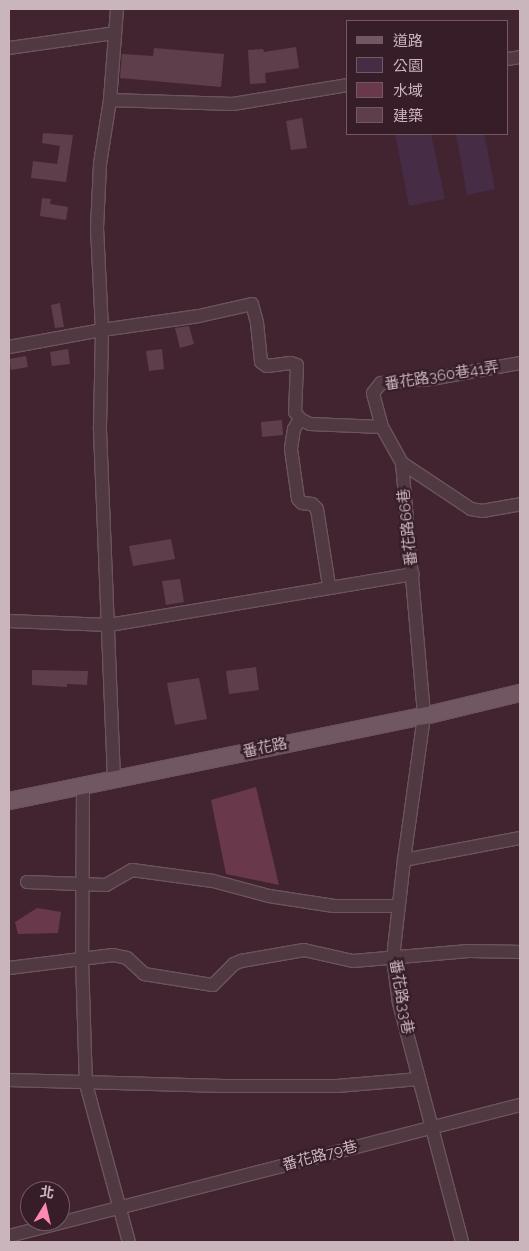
<!DOCTYPE html>
<meta charset="utf-8">
<style>
body{margin:0}
#map{position:relative;width:529px;height:1251px;overflow:hidden;background:#422430;font-family:Raleway,"Noto Sans TC",sans-serif}
div>[style]{position:absolute}
.green>*{inset:0;background:#472c46}
.water>*{inset:0;background:#69384a}
.building>*{inset:0;background:#5f3e4b}
.roads{filter:drop-shadow(1px 0 #6b545d) drop-shadow(-1px 0 #6b545d) drop-shadow(0 1px #6b545d) drop-shadow(0 -1px #6b545d)}
.minor>*{height:12px;margin:-6px;padding:0 6px;transform-origin:6px;border-radius:6px;background:#513942}
.major>*{height:16px;margin:-8px;padding:0 8px;transform-origin:8px;border-radius:8px;background:#715761}
span{translate:-50% -50%;white-space:nowrap;text-align:center;line-height:1.15;-webkit-text-stroke:4.5px #361d27;paint-order:stroke}
.street-label{font-size:15px;color:#cbb5bd}
.frame{position:absolute;inset:0;border:10px solid #cbb5bd;pointer-events:none}
.legend{position:absolute;left:346px;top:20px;width:162px;height:115px;box-sizing:border-box;background:#361d27;border:1px solid #725a63;margin:0;padding:6px 9px;list-style:none;font-size:15px;color:#cbb5bd}
.legend li{display:flex;align-items:center;gap:10px;height:25px}
.legend b{width:25px;border:1px solid #725a63}
.north{position:absolute;left:20px;top:1181px;width:50px;height:50px;box-sizing:border-box;background:#361d27;border:1px solid #725a63;border-radius:50%;rotate:9deg;font-size:14px;font-weight:700;line-height:20px;text-align:center;color:#cbb5bd}
.north::after{content:'';display:block;margin:auto;width:18px;height:22px;background:#fd89b1;clip-path:polygon(50% 0,100% 100%,50% 72%,0 100%)}
</style>
<div id="map">
<div class="green">
<div style="clip-path:polygon(395px 134px,431px 134px,445px 199px,409px 206px)"></div>
<div style="clip-path:polygon(456px 134px,484px 134px,495px 189px,467px 195px)"></div>
</div>
<div class="water">
<div style="clip-path:polygon(256px 787px,279px 885px,226px 874px,211px 800px)"></div>
<div style="clip-path:polygon(37px 908px,61px 912px,58px 933px,18px 934px,15px 922px)"></div>
</div>
<div class="building">
<div style="clip-path:polygon(296px 47px,299px 68px,265px 73px,266px 83px,250px 84px,248px 50px,263px 49px,264px 52px)"></div>
<div style="clip-path:polygon(154px 48px,224px 54px,221px 87px,120px 78px,122px 54px,153px 56px)"></div>
<div style="clip-path:polygon(302px 118px,307px 148px,291px 150px,286px 121px)"></div>
<div style="clip-path:polygon(43px 133px,73px 135px,66px 182px,31px 178px,33px 161px,57px 164px,60px 146px,42px 143px)"></div>
<div style="clip-path:polygon(42px 198px,51px 199px,50px 204px,68px 207px,66px 220px,40px 216px)"></div>
<div style="clip-path:polygon(60px 303px,64px 327px,55px 328px,51px 305px)"></div>
<div style="clip-path:polygon(189px 326px,194px 344px,180px 348px,175px 328px)"></div>
<div style="clip-path:polygon(68px 349px,70px 364px,52px 366px,50px 352px)"></div>
<div style="clip-path:polygon(162px 349px,164px 369px,149px 371px,146px 351px)"></div>
<div style="clip-path:polygon(26px 356px,28px 367px,11px 370px,9px 359px)"></div>
<div style="clip-path:polygon(282px 420px,283px 435px,262px 437px,261px 422px)"></div>
<div style="clip-path:polygon(171px 539px,175px 559px,133px 566px,129px 546px)"></div>
<div style="clip-path:polygon(180px 579px,184px 602px,166px 605px,162px 581px)"></div>
<div style="clip-path:polygon(256px 667px,259px 690px,229px 694px,226px 671px)"></div>
<div style="clip-path:polygon(32px 670px,88px 671px,87px 685px,67px 684px,67px 687px,32px 685px)"></div>
<div style="clip-path:polygon(199px 678px,207px 719px,175px 725px,167px 683px)"></div>
</div>
<div class="roads">
<div class="minor">
<div style="left:9px;top:48px;width:107px;rotate:-8.1deg"></div>
<div style="left:508px;top:59px;width:12px;rotate:-9deg"></div>
<div style="left:110px;top:100px;width:123px;rotate:1.9deg"></div>
<div style="left:233px;top:104px;width:117px;rotate:-9.4deg"></div>
<div style="left:9px;top:347px;width:95px;rotate:-10.4deg"></div>
<div style="left:102px;top:330px;width:98px;rotate:-8.2deg"></div>
<div style="left:199px;top:316px;width:54px;rotate:-12.8deg"></div>
<div style="left:252px;top:304px;width:20px;rotate:75deg"></div>
<div style="left:257px;top:323px;width:39px;rotate:84deg"></div>
<div style="left:261px;top:362px;width:7px;rotate:34deg"></div>
<div style="left:267px;top:366px;width:24px;rotate:-7deg"></div>
<div style="left:291px;top:363px;width:6px;rotate:18deg"></div>
<div style="left:297px;top:365px;width:47px;rotate:92.4deg"></div>
<div style="left:295px;top:412px;width:9px;rotate:54deg"></div>
<div style="left:300px;top:419px;width:12px;rotate:121deg"></div>
<div style="left:294px;top:429px;width:20px;rotate:99deg"></div>
<div style="left:291px;top:449px;width:50px;rotate:82deg"></div>
<div style="left:298px;top:499px;width:6px;rotate:45deg"></div>
<div style="left:302px;top:503px;width:10px;rotate:6deg"></div>
<div style="left:312px;top:504px;width:7px;rotate:45deg"></div>
<div style="left:317px;top:509px;width:78px;rotate:81.1deg"></div>
<div style="left:300px;top:419px;width:11px;rotate:27deg"></div>
<div style="left:310px;top:424px;width:72px;rotate:2.4deg"></div>
<div style="left:382px;top:427px;width:41px;rotate:60.9deg"></div>
<div style="left:402px;top:463px;width:254px;rotate:85deg"></div>
<div style="left:424px;top:716px;width:145px;rotate:97.9deg"></div>
<div style="left:404px;top:860px;width:99px;rotate:96.4deg"></div>
<div style="left:393px;top:958px;width:45px;rotate:82.4deg"></div>
<div style="left:399px;top:1003px;width:247px;rotate:75.2deg"></div>
<div style="left:382px;top:427px;width:35px;rotate:-105deg"></div>
<div style="left:373px;top:393px;width:13px;rotate:-51deg"></div>
<div style="left:381px;top:383px;width:50px;rotate:-4.6deg"></div>
<div style="left:431px;top:379px;width:90px;rotate:-10.2deg"></div>
<div style="left:402px;top:463px;width:83px;rotate:33.7deg"></div>
<div style="left:471px;top:509px;width:11px;rotate:10deg"></div>
<div style="left:482px;top:511px;width:39px;rotate:-10deg"></div>
<div style="left:9px;top:621px;width:100px;rotate:2.3deg"></div>
<div style="left:109px;top:625px;width:308px;rotate:-9.5deg"></div>
<div style="left:114px;top:779px;width:353px;rotate:-92.3deg"></div>
<div style="left:100px;top:426px;width:96px;rotate:-88.8deg"></div>
<div style="left:102px;top:330px;width:102px;rotate:-92.8deg"></div>
<div style="left:97px;top:228px;width:64px;rotate:-87.3deg"></div>
<div style="left:100px;top:164px;width:65px;rotate:-81.1deg"></div>
<div style="left:110px;top:100px;width:91px;rotate:-85.6deg"></div>
<div style="left:83px;top:785px;width:174px;rotate:90.3deg"></div>
<div style="left:82px;top:959px;width:125px;rotate:88.2deg"></div>
<div style="left:86px;top:1084px;width:164px;rotate:74.8deg"></div>
<div style="left:404px;top:860px;width:118px;rotate:-10.7deg"></div>
<div style="left:27px;top:882px;width:79px;rotate:2.2deg"></div>
<div style="left:106px;top:885px;width:30px;rotate:-30deg"></div>
<div style="left:132px;top:870px;width:82px;rotate:7.7deg"></div>
<div style="left:213px;top:881px;width:58px;rotate:15deg"></div>
<div style="left:269px;top:896px;width:66px;rotate:8.7deg"></div>
<div style="left:334px;top:906px;width:64px"></div>
<div style="left:9px;top:968px;width:105px;rotate:-7.1deg"></div>
<div style="left:113px;top:955px;width:14px;rotate:12deg"></div>
<div style="left:127px;top:958px;width:23px;rotate:43deg"></div>
<div style="left:144px;top:974px;width:70px;rotate:9.1deg"></div>
<div style="left:213px;top:985px;width:30px;rotate:-45deg"></div>
<div style="left:234px;top:964px;width:8px;rotate:-23deg"></div>
<div style="left:241px;top:961px;width:64px;rotate:-9.9deg"></div>
<div style="left:304px;top:950px;width:50px;rotate:12.7deg"></div>
<div style="left:353px;top:961px;width:116px;rotate:-4.9deg"></div>
<div style="left:469px;top:951px;width:51px;rotate:1.1deg"></div>
<div style="left:9px;top:1080px;width:215px;rotate:1.6deg"></div>
<div style="left:224px;top:1086px;width:113px"></div>
<div style="left:337px;top:1086px;width:82px;rotate:-4.9deg"></div>
<div style="left:9px;top:1236px;width:528px;rotate:-14.38deg"></div>
</div>
<div class="major">
<div style="left:9px;top:801px;width:424px;rotate:-11.6deg"></div>
<div style="left:424px;top:716px;width:99px;rotate:-13.5deg"></div>
</div>
</div>
<div class="street-label">
<span style="left:442px;top:376px;rotate:-9deg">番花路360巷41弄</span>
<span style="left:408px;top:527px;rotate:-96deg">番花路66巷</span>
<span style="left:265px;top:748px;rotate:-12deg">番花路</span>
<span style="left:401px;top:997px;rotate:80deg">番花路33巷</span>
<span style="left:320px;top:1156px;rotate:-15deg">番花路79巷</span>
</div>
<div class="frame"></div>
<ul class="legend">
<li><b style="height:6px;background:#715761"></b>道路</li>
<li><b style="height:14px;background:#472c46"></b>公園</li>
<li><b style="height:14px;background:#69384a"></b>水域</li>
<li><b style="height:14px;background:#5f3e4b"></b>建築</li>
</ul>
<div class="north">北</div>
</div>
